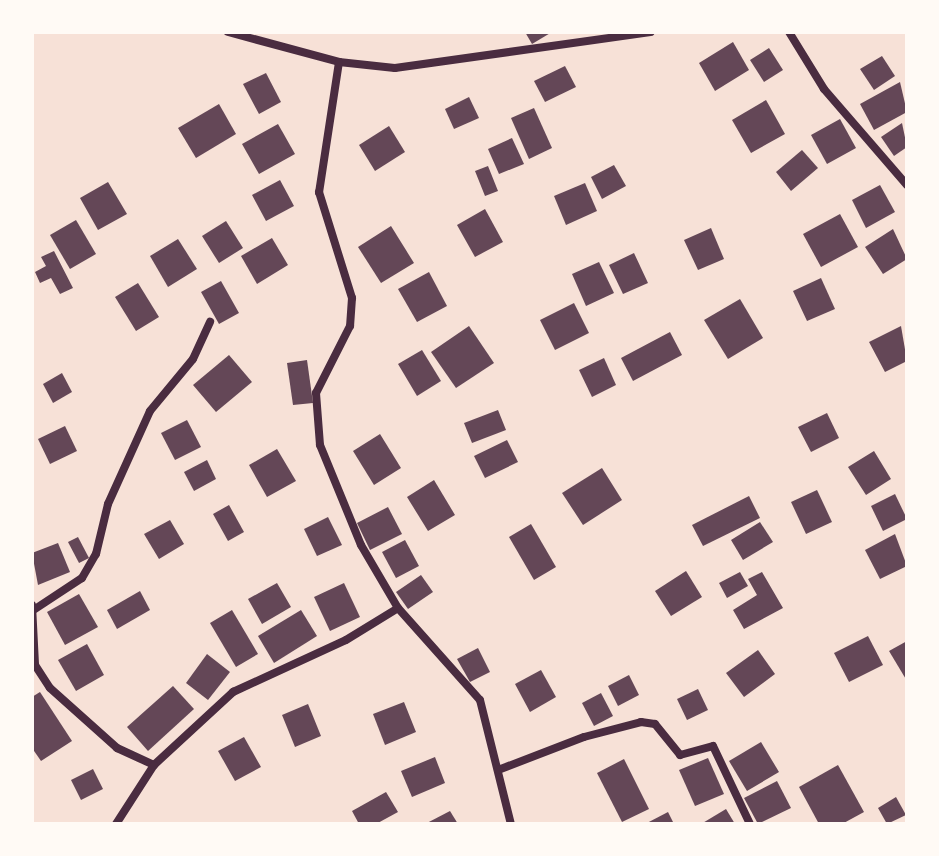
<!DOCTYPE html>
<style>
body{margin:0}
#map{position:relative;width:939px;height:856px;overflow:hidden;background:#f7e1d7;font-family:Jost,sans-serif}
div>[style]{position:absolute}
.building>*{inset:0;background:#644757}
.minor>*{height:8px;margin:-4px;padding:0 4px;transform-origin:4px;border-radius:4px;background:#4a2c40}
span{translate:-50% -50%;white-space:nowrap;text-align:center;line-height:1.15;-webkit-text-stroke:8px #fffaf5;paint-order:stroke}
.frame{position:absolute;inset:0;border:34px solid #fffaf5;pointer-events:none}
</style>
<div id="map">
<div class="building">
<div style="clip-path:polygon(525px 32px,552px 32px,532px 44px)"></div>
<div style="clip-path:polygon(733px 42px,749px 70px,715px 91px,699px 63px)"></div>
<div style="clip-path:polygon(769px 48px,783px 70px,764px 82px,750px 60px)"></div>
<div style="clip-path:polygon(882px 56px,895px 76px,874px 90px,860px 69px)"></div>
<div style="clip-path:polygon(565px 66px,576px 87px,545px 102px,534px 81px)"></div>
<div style="clip-path:polygon(266px 73px,281px 102px,259px 114px,243px 84px)"></div>
<div style="clip-path:polygon(900px 82px,907px 112px,874px 130px,860px 104px)"></div>
<div style="clip-path:polygon(469px 97px,479px 118px,454px 129px,445px 109px)"></div>
<div style="clip-path:polygon(766px 100px,785px 134px,751px 153px,732px 120px)"></div>
<div style="clip-path:polygon(219px 104px,236px 134px,196px 158px,178px 128px)"></div>
<div style="clip-path:polygon(534px 108px,552px 148px,529px 159px,511px 118px)"></div>
<div style="clip-path:polygon(840px 119px,856px 148px,827px 164px,811px 135px)"></div>
<div style="clip-path:polygon(902px 123px,907px 147px,894px 156px,881px 137px)"></div>
<div style="clip-path:polygon(278px 124px,295px 154px,259px 174px,242px 144px)"></div>
<div style="clip-path:polygon(389px 126px,405px 152px,375px 171px,359px 145px)"></div>
<div style="clip-path:polygon(512px 138px,524px 164px,499px 174px,488px 149px)"></div>
<div style="clip-path:polygon(802px 150px,818px 168px,791px 191px,776px 172px)"></div>
<div style="clip-path:polygon(614px 165px,626px 186px,602px 199px,591px 177px)"></div>
<div style="clip-path:polygon(488px 166px,498px 191px,485px 196px,475px 171px)"></div>
<div style="clip-path:polygon(280px 180px,294px 206px,266px 221px,252px 195px)"></div>
<div style="clip-path:polygon(108px 182px,127px 214px,98px 230px,80px 198px)"></div>
<div style="clip-path:polygon(585px 183px,597px 211px,566px 225px,554px 196px)"></div>
<div style="clip-path:polygon(880px 185px,895px 212px,866px 228px,852px 200px)"></div>
<div style="clip-path:polygon(485px 209px,503px 242px,475px 257px,457px 225px)"></div>
<div style="clip-path:polygon(840px 214px,858px 247px,821px 267px,803px 234px)"></div>
<div style="clip-path:polygon(76px 220px,96px 254px,70px 269px,50px 235px)"></div>
<div style="clip-path:polygon(226px 221px,243px 248px,219px 263px,202px 236px)"></div>
<div style="clip-path:polygon(391px 226px,414px 263px,381px 283px,358px 247px)"></div>
<div style="clip-path:polygon(711px 228px,724px 259px,698px 270px,684px 240px)"></div>
<div style="clip-path:polygon(893px 229px,907px 259px,883px 274px,865px 247px)"></div>
<div style="clip-path:polygon(272px 238px,288px 265px,257px 284px,241px 256px)"></div>
<div style="clip-path:polygon(178px 239px,197px 269px,168px 287px,150px 256px)"></div>
<div style="clip-path:polygon(54px 251px,73px 288px,60px 294px,51px 278px,40px 283px,35px 272px,46px 266px,41px 257px)"></div>
<div style="clip-path:polygon(634px 253px,648px 283px,623px 294px,609px 265px)"></div>
<div style="clip-path:polygon(599px 262px,614px 293px,586px 306px,572px 274px)"></div>
<div style="clip-path:polygon(429px 272px,447px 306px,417px 322px,398px 289px)"></div>
<div style="clip-path:polygon(821px 278px,835px 309px,807px 321px,793px 291px)"></div>
<div style="clip-path:polygon(221px 281px,239px 313px,219px 324px,201px 292px)"></div>
<div style="clip-path:polygon(138px 283px,159px 317px,136px 331px,115px 297px)"></div>
<div style="clip-path:polygon(740px 299px,763px 338px,728px 359px,704px 320px)"></div>
<div style="clip-path:polygon(574px 303px,589px 333px,555px 350px,540px 320px)"></div>
<div style="clip-path:polygon(469px 326px,494px 363px,456px 388px,431px 352px)"></div>
<div style="clip-path:polygon(901px 326px,907px 361px,885px 372px,869px 342px)"></div>
<div style="clip-path:polygon(670px 332px,682px 355px,633px 381px,621px 358px)"></div>
<div style="clip-path:polygon(422px 350px,441px 381px,417px 396px,398px 364px)"></div>
<div style="clip-path:polygon(229px 355px,252px 382px,216px 412px,193px 385px)"></div>
<div style="clip-path:polygon(604px 358px,616px 385px,592px 397px,579px 370px)"></div>
<div style="clip-path:polygon(307px 360px,313px 403px,293px 405px,287px 363px)"></div>
<div style="clip-path:polygon(62px 373px,72px 392px,53px 403px,43px 384px)"></div>
<div style="clip-path:polygon(498px 410px,506px 430px,472px 443px,464px 423px)"></div>
<div style="clip-path:polygon(827px 413px,839px 438px,811px 452px,798px 427px)"></div>
<div style="clip-path:polygon(187px 420px,201px 447px,175px 460px,161px 433px)"></div>
<div style="clip-path:polygon(65px 426px,77px 451px,50px 464px,38px 439px)"></div>
<div style="clip-path:polygon(380px 434px,401px 468px,374px 485px,353px 451px)"></div>
<div style="clip-path:polygon(507px 440px,518px 462px,485px 478px,474px 456px)"></div>
<div style="clip-path:polygon(277px 449px,296px 481px,267px 497px,249px 465px)"></div>
<div style="clip-path:polygon(874px 451px,891px 479px,866px 495px,848px 467px)"></div>
<div style="clip-path:polygon(207px 460px,216px 479px,194px 491px,184px 472px)"></div>
<div style="clip-path:polygon(602px 468px,622px 500px,583px 525px,562px 493px)"></div>
<div style="clip-path:polygon(434px 480px,455px 515px,428px 531px,407px 497px)"></div>
<div style="clip-path:polygon(817px 490px,832px 522px,806px 534px,791px 502px)"></div>
<div style="clip-path:polygon(895px 494px,907px 519px,883px 531px,871px 506px)"></div>
<div style="clip-path:polygon(749px 496px,760px 518px,703px 546px,692px 525px)"></div>
<div style="clip-path:polygon(229px 505px,244px 532px,228px 541px,213px 514px)"></div>
<div style="clip-path:polygon(388px 507px,402px 534px,370px 550px,357px 523px)"></div>
<div style="clip-path:polygon(328px 517px,342px 545px,317px 556px,304px 529px)"></div>
<div style="clip-path:polygon(170px 520px,184px 544px,159px 559px,144px 534px)"></div>
<div style="clip-path:polygon(760px 522px,773px 542px,743px 560px,731px 540px)"></div>
<div style="clip-path:polygon(531px 524px,556px 567px,534px 580px,509px 537px)"></div>
<div style="clip-path:polygon(895px 534px,907px 566px,880px 579px,865px 550px)"></div>
<div style="clip-path:polygon(78px 537px,89px 558px,79px 563px,68px 542px)"></div>
<div style="clip-path:polygon(405px 540px,419px 566px,396px 578px,382px 552px)"></div>
<div style="clip-path:polygon(58px 543px,70px 572px,38px 585px,32px 553px)"></div>
<div style="clip-path:polygon(686px 571px,702px 597px,671px 616px,655px 591px)"></div>
<div style="clip-path:polygon(740px 572px,748px 586px,727px 598px,719px 583px)"></div>
<div style="clip-path:polygon(762px 572px,783px 608px,744px 629px,733px 610px,757px 595px,748px 579px)"></div>
<div style="clip-path:polygon(421px 575px,433px 592px,408px 609px,396px 592px)"></div>
<div style="clip-path:polygon(277px 583px,291px 607px,262px 624px,248px 599px)"></div>
<div style="clip-path:polygon(344px 583px,360px 617px,330px 631px,314px 597px)"></div>
<div style="clip-path:polygon(140px 591px,150px 610px,117px 629px,107px 610px)"></div>
<div style="clip-path:polygon(79px 594px,98px 627px,65px 645px,47px 612px)"></div>
<div style="clip-path:polygon(232px 610px,258px 654px,236px 667px,210px 623px)"></div>
<div style="clip-path:polygon(301px 610px,317px 636px,274px 663px,258px 636px)"></div>
<div style="clip-path:polygon(868px 636px,883px 665px,849px 682px,834px 653px)"></div>
<div style="clip-path:polygon(907px 641px,907px 681px,889px 651px)"></div>
<div style="clip-path:polygon(87px 644px,104px 675px,76px 691px,58px 660px)"></div>
<div style="clip-path:polygon(478px 648px,490px 672px,470px 682px,457px 659px)"></div>
<div style="clip-path:polygon(758px 650px,775px 674px,744px 697px,726px 673px)"></div>
<div style="clip-path:polygon(207px 654px,230px 672px,208px 700px,186px 683px)"></div>
<div style="clip-path:polygon(541px 670px,556px 697px,530px 712px,515px 684px)"></div>
<div style="clip-path:polygon(629px 675px,639px 695px,618px 706px,608px 686px)"></div>
<div style="clip-path:polygon(173px 686px,194px 709px,148px 751px,127px 727px)"></div>
<div style="clip-path:polygon(698px 689px,708px 710px,687px 720px,677px 699px)"></div>
<div style="clip-path:polygon(40px 692px,72px 741px,41px 761px,32px 748px,32px 697px)"></div>
<div style="clip-path:polygon(601px 693px,613px 716px,594px 726px,582px 703px)"></div>
<div style="clip-path:polygon(404px 702px,416px 732px,385px 745px,373px 714px)"></div>
<div style="clip-path:polygon(308px 704px,321px 736px,295px 747px,282px 715px)"></div>
<div style="clip-path:polygon(244px 737px,261px 767px,235px 781px,218px 751px)"></div>
<div style="clip-path:polygon(761px 742px,779px 772px,747px 791px,729px 761px)"></div>
<div style="clip-path:polygon(435px 757px,445px 783px,412px 797px,401px 771px)"></div>
<div style="clip-path:polygon(708px 758px,724px 794px,695px 806px,679px 770px)"></div>
<div style="clip-path:polygon(624px 759px,649px 809px,622px 822px,597px 773px)"></div>
<div style="clip-path:polygon(838px 765px,864px 812px,842px 824px,819px 824px,799px 787px)"></div>
<div style="clip-path:polygon(93px 769px,103px 789px,81px 800px,71px 780px)"></div>
<div style="clip-path:polygon(777px 781px,791px 808px,758px 824px,744px 798px)"></div>
<div style="clip-path:polygon(386px 792px,398px 812px,376px 824px,359px 824px,352px 811px)"></div>
<div style="clip-path:polygon(896px 797px,906px 815px,887px 824px,878px 808px)"></div>
<div style="clip-path:polygon(726px 809px,735px 824px,701px 824px)"></div>
<div style="clip-path:polygon(450px 811px,458px 824px,425px 824px)"></div>
<div style="clip-path:polygon(668px 812px,674px 824px,645px 824px)"></div>
</div>
<div class="minor">
<div style="left:228px;top:32px;width:115px;rotate:15.1deg"></div>
<div style="left:339px;top:62px;width:56px;rotate:6.1deg"></div>
<div style="left:395px;top:68px;width:258px;rotate:-8deg"></div>
<div style="left:789px;top:32px;width:67px;rotate:58.4deg"></div>
<div style="left:824px;top:89px;width:127px;rotate:49.2deg"></div>
<div style="left:339px;top:62px;width:132px;rotate:98.7deg"></div>
<div style="left:319px;top:192px;width:111px;rotate:72.7deg"></div>
<div style="left:352px;top:298px;width:28px;rotate:94deg"></div>
<div style="left:350px;top:326px;width:75px;rotate:116.9deg"></div>
<div style="left:316px;top:393px;width:52px;rotate:85.6deg"></div>
<div style="left:320px;top:445px;width:108px;rotate:67.7deg"></div>
<div style="left:361px;top:545px;width:73px;rotate:59.6deg"></div>
<div style="left:398px;top:608px;width:123px;rotate:48.3deg"></div>
<div style="left:480px;top:700px;width:128px;rotate:76deg"></div>
<div style="left:32px;top:605px;width:60px;rotate:87.1deg"></div>
<div style="left:35px;top:665px;width:27px;rotate:57deg"></div>
<div style="left:50px;top:688px;width:90px;rotate:41.8deg"></div>
<div style="left:117px;top:748px;width:41px;rotate:24.7deg"></div>
<div style="left:154px;top:765px;width:108px;rotate:-42.7deg"></div>
<div style="left:233px;top:692px;width:124px;rotate:-24.7deg"></div>
<div style="left:346px;top:640px;width:61px;rotate:-31.6deg"></div>
<div style="left:35px;top:609px;width:56px;rotate:-33.4deg"></div>
<div style="left:82px;top:578px;width:28px;rotate:-60deg"></div>
<div style="left:96px;top:554px;width:51px;rotate:-76.5deg"></div>
<div style="left:108px;top:504px;width:102px;rotate:-65.7deg"></div>
<div style="left:150px;top:411px;width:67px;rotate:-50.4deg"></div>
<div style="left:193px;top:359px;width:41px;rotate:-65.3deg"></div>
<div style="left:498px;top:770px;width:92px;rotate:-21deg"></div>
<div style="left:584px;top:737px;width:59px;rotate:-14.7deg"></div>
<div style="left:641px;top:722px;width:14px;rotate:8deg"></div>
<div style="left:655px;top:724px;width:40px;rotate:51deg"></div>
<div style="left:680px;top:755px;width:34px;rotate:-15deg"></div>
<div style="left:713px;top:746px;width:86px;rotate:64.6deg"></div>
<div style="left:116px;top:824px;width:70px;rotate:-57.2deg"></div>
</div>
<div class="frame"></div>
</div>
